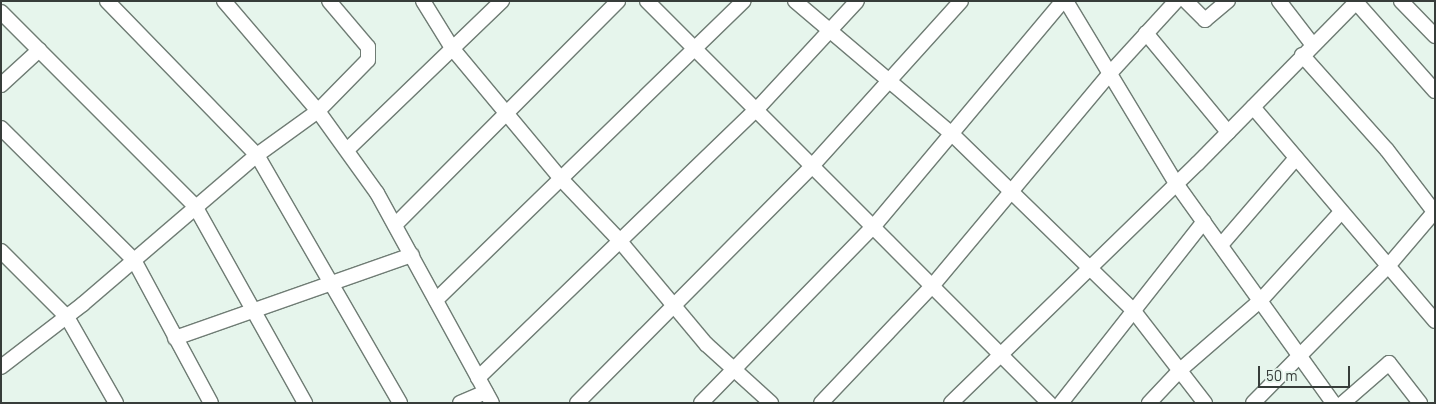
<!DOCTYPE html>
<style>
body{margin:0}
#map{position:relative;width:1436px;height:404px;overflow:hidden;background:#e6f5ec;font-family:Barlow,sans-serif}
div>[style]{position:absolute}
.roads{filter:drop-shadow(1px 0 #6f7c74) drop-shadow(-1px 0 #6f7c74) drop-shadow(0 1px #6f7c74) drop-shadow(0 -1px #6f7c74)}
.minor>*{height:14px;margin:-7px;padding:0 7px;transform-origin:7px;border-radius:7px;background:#fff}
span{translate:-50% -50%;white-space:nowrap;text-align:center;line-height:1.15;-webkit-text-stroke:5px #e6f5ec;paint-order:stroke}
.frame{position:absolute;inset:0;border:2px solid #373d3a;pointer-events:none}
.scale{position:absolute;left:1258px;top:366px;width:92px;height:22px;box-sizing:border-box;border:2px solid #373d3a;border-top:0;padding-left:6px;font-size:15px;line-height:18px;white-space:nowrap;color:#373d3a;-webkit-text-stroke:4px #e6f5ec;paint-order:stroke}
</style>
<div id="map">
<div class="roads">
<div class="minor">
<div style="left:107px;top:1px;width:215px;rotate:45.8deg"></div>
<div style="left:257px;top:155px;width:286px;rotate:60deg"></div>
<div style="left:224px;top:1px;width:145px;rotate:49.5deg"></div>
<div style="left:318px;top:111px;width:101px;rotate:54.3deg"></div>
<div style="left:377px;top:193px;width:239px;rotate:61.3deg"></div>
<div style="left:423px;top:1px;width:55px;rotate:58.3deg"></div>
<div style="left:452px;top:48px;width:170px;rotate:50.2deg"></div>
<div style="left:561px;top:179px;width:84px;rotate:46.4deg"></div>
<div style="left:619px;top:240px;width:136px;rotate:50.1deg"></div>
<div style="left:706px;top:344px;width:88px;rotate:42.2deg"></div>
<div style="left:647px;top:1px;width:569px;rotate:45deg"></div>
<div style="left:795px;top:1px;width:206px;rotate:40.3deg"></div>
<div style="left:952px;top:134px;width:252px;rotate:44.2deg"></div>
<div style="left:1133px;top:310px;width:118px;rotate:52.3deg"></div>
<div style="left:1066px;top:1px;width:211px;rotate:58.9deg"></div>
<div style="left:1175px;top:182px;width:272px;rotate:54.4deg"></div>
<div style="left:1186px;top:1px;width:27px;rotate:45deg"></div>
<div style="left:1205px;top:20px;width:30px;rotate:-40deg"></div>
<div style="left:1279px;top:1px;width:54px;rotate:52.5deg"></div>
<div style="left:1401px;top:1px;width:49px;rotate:45.8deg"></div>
<div style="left:1356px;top:2px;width:119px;rotate:48.4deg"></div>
<div style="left:1px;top:12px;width:274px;rotate:45deg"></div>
<div style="left:195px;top:206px;width:226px;rotate:60.8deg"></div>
<div style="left:1146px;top:33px;width:129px;rotate:50.4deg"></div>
<div style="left:1302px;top:55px;width:127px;rotate:48.2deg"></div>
<div style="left:1387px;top:150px;width:79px;rotate:52.7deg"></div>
<div style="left:1px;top:85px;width:52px;rotate:-42.6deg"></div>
<div style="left:1253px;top:107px;width:281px;rotate:49.6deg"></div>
<div style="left:1px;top:128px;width:187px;rotate:44.8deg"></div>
<div style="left:134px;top:260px;width:162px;rotate:61.7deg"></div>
<div style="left:348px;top:149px;width:214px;rotate:-43.9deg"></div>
<div style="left:395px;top:225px;width:316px;rotate:-45.1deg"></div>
<div style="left:1221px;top:245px;width:115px;rotate:-49.2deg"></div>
<div style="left:1px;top:251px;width:93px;rotate:45deg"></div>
<div style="left:67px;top:317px;width:99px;rotate:60.3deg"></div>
<div style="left:436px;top:300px;width:429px;rotate:-44.2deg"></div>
<div style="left:175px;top:338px;width:251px;rotate:-19.3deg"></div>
<div style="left:1px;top:367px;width:103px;rotate:-37.5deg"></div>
<div style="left:83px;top:304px;width:229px;rotate:-40.6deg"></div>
<div style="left:257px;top:155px;width:75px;rotate:-35.8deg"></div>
<div style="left:318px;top:111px;width:71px;rotate:-45.6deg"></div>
<div style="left:368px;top:60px;width:13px;rotate:-90deg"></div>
<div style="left:368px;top:47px;width:60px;rotate:-130.3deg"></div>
<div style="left:478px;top:378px;width:388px;rotate:-44deg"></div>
<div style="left:757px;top:109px;width:147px;rotate:-47.2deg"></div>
<div style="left:460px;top:403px;width:28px;rotate:-23deg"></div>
<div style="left:577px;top:403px;width:334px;rotate:-45.2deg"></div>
<div style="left:812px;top:166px;width:222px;rotate:-47.9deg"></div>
<div style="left:701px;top:403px;width:248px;rotate:-45.7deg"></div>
<div style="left:874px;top:226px;width:294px;rotate:-50deg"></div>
<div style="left:821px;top:403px;width:163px;rotate:-46.5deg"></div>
<div style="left:933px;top:285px;width:278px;rotate:-50.1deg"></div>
<div style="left:1111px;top:72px;width:96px;rotate:-47.5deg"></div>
<div style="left:951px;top:403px;width:344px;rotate:-44.2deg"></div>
<div style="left:1198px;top:163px;width:227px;rotate:-45.5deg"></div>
<div style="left:1061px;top:403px;width:231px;rotate:-51.8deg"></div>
<div style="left:1149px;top:403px;width:44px;rotate:-46.8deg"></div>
<div style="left:1179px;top:371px;width:108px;rotate:-40.9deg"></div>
<div style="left:1261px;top:300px;width:119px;rotate:-47.7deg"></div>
<div style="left:1253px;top:403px;width:194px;rotate:-45.4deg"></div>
<div style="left:1389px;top:265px;width:71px;rotate:-49.6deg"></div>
<div style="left:1343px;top:403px;width:61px;rotate:-41deg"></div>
<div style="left:1389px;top:363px;width:51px;rotate:52.2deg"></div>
</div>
</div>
<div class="frame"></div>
<div class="scale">50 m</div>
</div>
